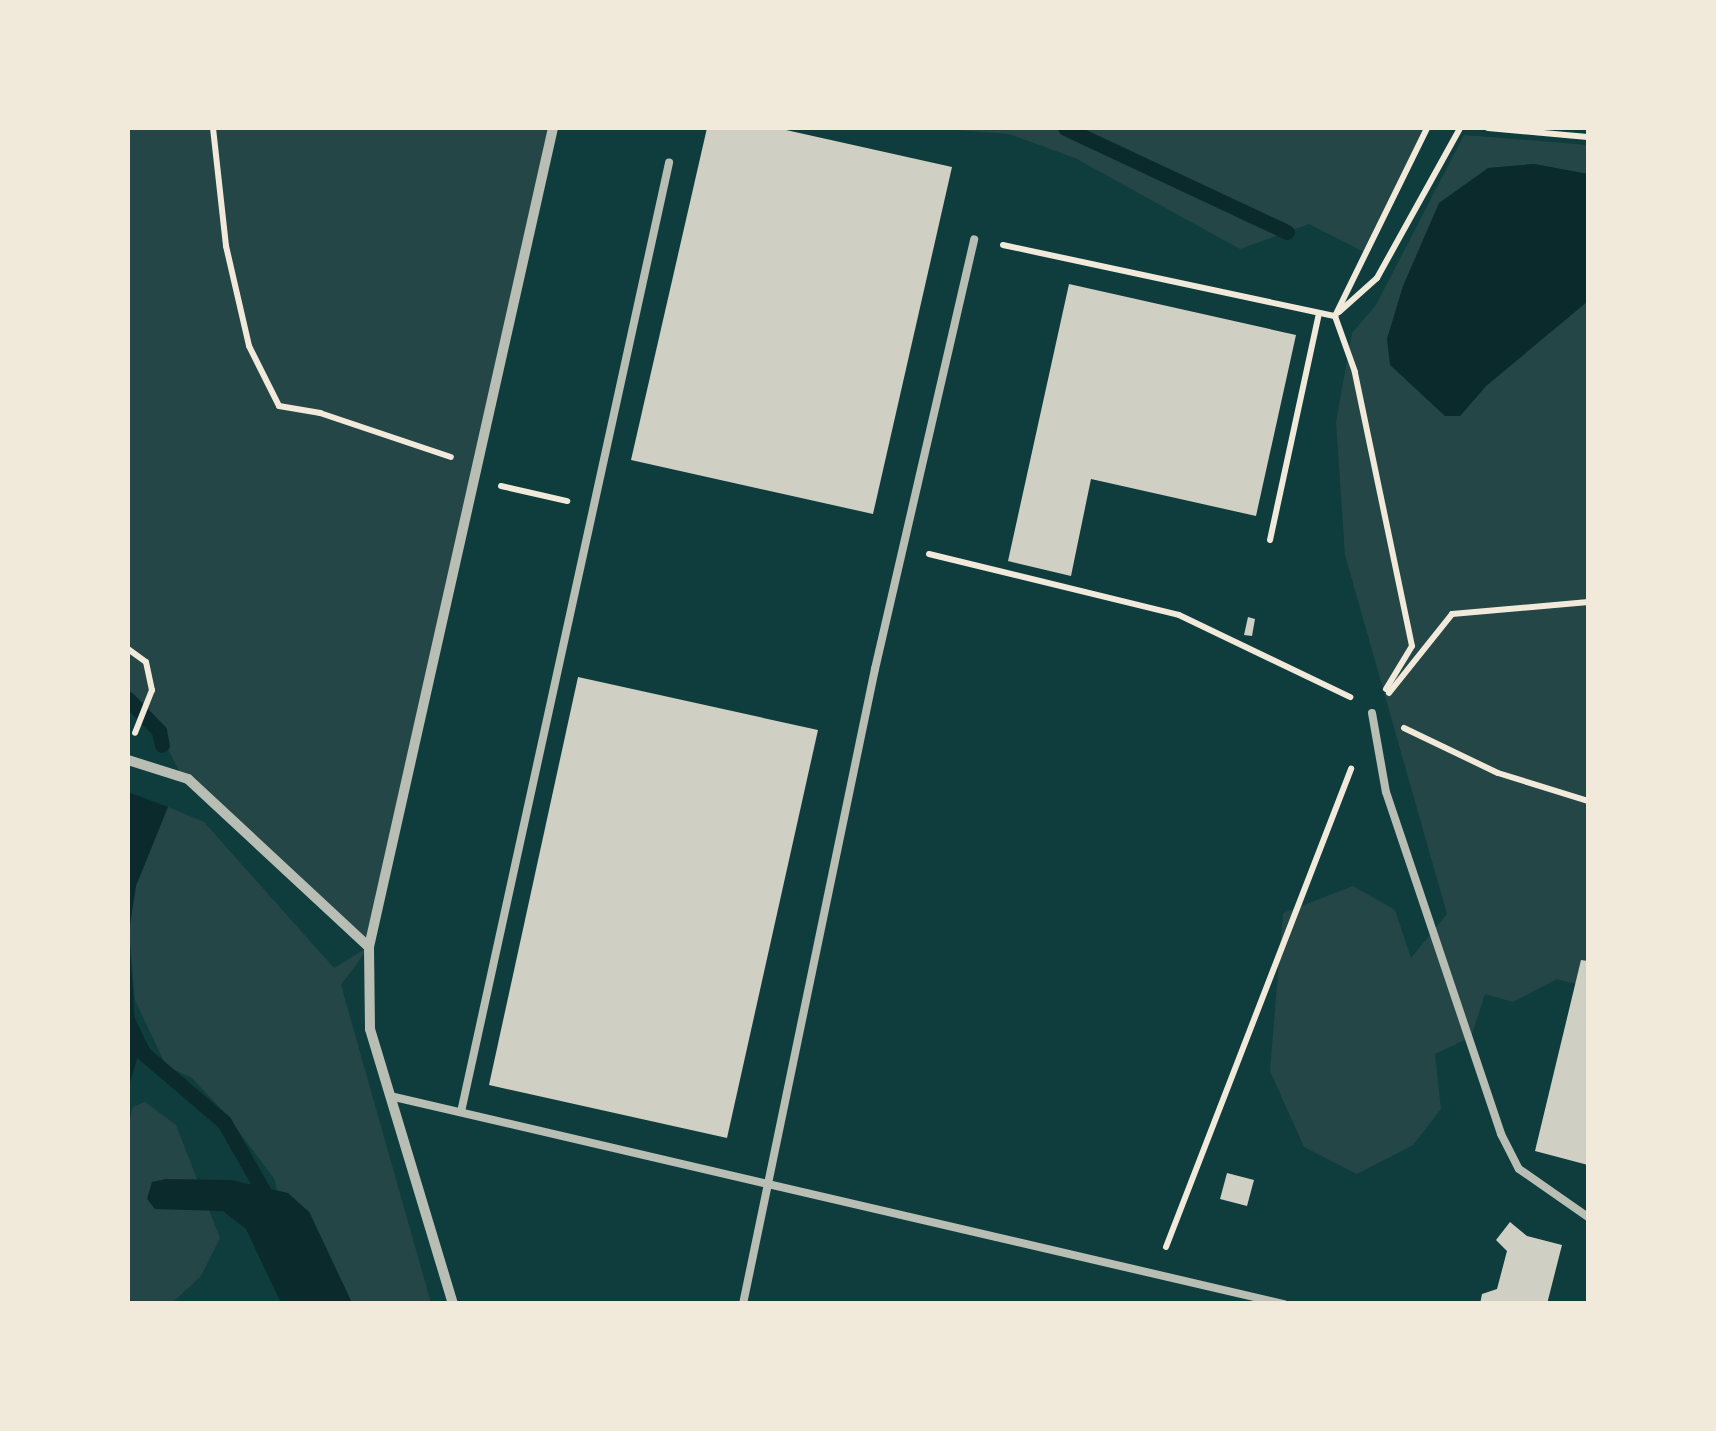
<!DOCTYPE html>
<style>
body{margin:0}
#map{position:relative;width:1716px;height:1431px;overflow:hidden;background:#0f3d3e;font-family:"Noto Sans",sans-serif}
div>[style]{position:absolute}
.green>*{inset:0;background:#244646}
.water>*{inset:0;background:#0a2a2b}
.stream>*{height:15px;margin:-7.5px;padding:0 7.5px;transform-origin:7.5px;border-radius:7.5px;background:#0a2a2b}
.building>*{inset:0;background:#cfcfc3}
.path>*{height:6px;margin:-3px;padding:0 3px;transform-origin:3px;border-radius:3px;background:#f1e9da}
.service>*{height:8px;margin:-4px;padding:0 4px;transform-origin:4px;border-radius:4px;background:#b8beb3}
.minor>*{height:10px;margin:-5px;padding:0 5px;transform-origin:5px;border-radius:5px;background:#b8beb3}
span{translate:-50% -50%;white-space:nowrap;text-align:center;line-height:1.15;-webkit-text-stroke:8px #f1e9da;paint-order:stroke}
.frame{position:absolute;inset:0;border:130px solid #f1e9da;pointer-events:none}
</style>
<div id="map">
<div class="green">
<div style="clip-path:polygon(128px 128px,553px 128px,369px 947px,341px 985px,431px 1303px,352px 1303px,309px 1211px,279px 1203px,275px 1180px,225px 1113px,192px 1078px,166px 1066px,135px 1000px,129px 931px,135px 865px,168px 807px,204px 822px,334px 968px,368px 947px,181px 775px,159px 731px,128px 699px)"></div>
<div style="clip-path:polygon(928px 128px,1427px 128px,1364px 252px,1309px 224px,1240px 249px,1075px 158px,1009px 134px)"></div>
<div style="clip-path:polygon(1464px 135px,1588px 145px,1588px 174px,1534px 164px,1488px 168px,1422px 250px,1387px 339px,1460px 416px,1486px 386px,1588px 301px,1588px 987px,1557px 979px,1513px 1002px,1485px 994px,1471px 1037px,1435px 1054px,1441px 1109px,1413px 1145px,1357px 1174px,1304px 1147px,1270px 1071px,1283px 913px,1353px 886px,1395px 910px,1411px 958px,1447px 914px,1345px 555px,1336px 422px,1352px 333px,1376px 305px)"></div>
<div style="clip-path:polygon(145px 1102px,176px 1125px,220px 1238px,201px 1276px,172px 1303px,128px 1304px,128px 1124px,133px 1107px)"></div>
</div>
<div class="water">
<div style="clip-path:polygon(1534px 164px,1588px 174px,1588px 301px,1486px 386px,1460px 416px,1445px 416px,1390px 365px,1387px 339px,1403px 286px,1439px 203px,1488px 168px)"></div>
<div style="clip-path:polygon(128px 792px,168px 807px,136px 886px,129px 931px,137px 1059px,128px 1089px)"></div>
<div style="clip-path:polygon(166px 1179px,231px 1180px,288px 1193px,309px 1212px,352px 1303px,281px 1303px,246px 1229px,223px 1211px,155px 1209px,147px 1199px,152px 1182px)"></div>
</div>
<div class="stream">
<div style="left:1065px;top:128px;width:245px;rotate:25.1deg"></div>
<div style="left:128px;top:699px;width:45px;rotate:45.9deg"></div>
<div style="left:159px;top:731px;width:14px;rotate:78deg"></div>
<div style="left:128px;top:1022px;width:34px;rotate:64deg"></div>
<div style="left:143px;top:1053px;width:106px;rotate:40.4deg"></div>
<div style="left:224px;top:1122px;width:89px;rotate:60.3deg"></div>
</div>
<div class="building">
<div style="clip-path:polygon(707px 128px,777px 128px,952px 167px,873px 514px,631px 460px)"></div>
<div style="clip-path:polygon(1069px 284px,1296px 335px,1256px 516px,1091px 479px,1071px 576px,1008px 561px)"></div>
<div style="clip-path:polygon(1248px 617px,1255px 619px,1252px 636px,1244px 635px)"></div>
<div style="clip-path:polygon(578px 677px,818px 730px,727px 1138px,489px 1085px)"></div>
<div style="clip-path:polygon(1581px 960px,1588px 961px,1588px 1165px,1535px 1151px)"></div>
<div style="clip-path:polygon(1227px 1173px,1254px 1180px,1247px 1206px,1220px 1199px)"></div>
<div style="clip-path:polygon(1510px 1222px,1527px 1236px,1562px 1245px,1547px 1304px,1480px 1304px,1482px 1294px,1497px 1289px,1507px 1251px,1496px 1240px)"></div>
</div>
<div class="path">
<div style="left:213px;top:128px;width:119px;rotate:83.7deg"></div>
<div style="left:226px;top:246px;width:103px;rotate:77deg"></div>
<div style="left:249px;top:346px;width:67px;rotate:63.4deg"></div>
<div style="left:279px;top:406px;width:42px;rotate:9.7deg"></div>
<div style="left:320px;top:413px;width:138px;rotate:18.6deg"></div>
<div style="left:1488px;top:128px;width:100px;rotate:5.1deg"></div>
<div style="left:1003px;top:245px;width:340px;rotate:12.1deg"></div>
<div style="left:1339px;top:312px;width:51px;rotate:-41.8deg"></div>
<div style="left:1377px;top:278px;width:171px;rotate:-61deg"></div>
<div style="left:501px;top:486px;width:68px;rotate:12.8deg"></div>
<div style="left:1270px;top:540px;width:232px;rotate:-77.8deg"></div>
<div style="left:929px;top:554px;width:257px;rotate:13.7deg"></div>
<div style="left:1179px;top:615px;width:190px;rotate:25.6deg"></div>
<div style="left:128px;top:649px;width:22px;rotate:36deg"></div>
<div style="left:146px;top:662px;width:29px;rotate:78deg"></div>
<div style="left:152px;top:690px;width:46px;rotate:111.6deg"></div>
<div style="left:1386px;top:689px;width:50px;rotate:-58.8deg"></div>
<div style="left:1412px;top:646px;width:280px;rotate:-101.8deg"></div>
<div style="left:1355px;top:372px;width:59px;rotate:-109.7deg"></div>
<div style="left:1335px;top:316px;width:209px;rotate:-63.9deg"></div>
<div style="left:1389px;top:693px;width:101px;rotate:-51.4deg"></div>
<div style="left:1452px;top:614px;width:137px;rotate:-5deg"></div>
<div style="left:1404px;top:728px;width:104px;rotate:25.6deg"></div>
<div style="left:1498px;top:773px;width:94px;rotate:17.3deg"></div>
<div style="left:1166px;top:1247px;width:513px;rotate:-68.84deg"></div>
</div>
<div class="service">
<div style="left:1372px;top:713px;width:80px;rotate:80deg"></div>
<div style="left:1386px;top:792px;width:361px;rotate:71.4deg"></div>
<div style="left:1501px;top:1134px;width:39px;rotate:63deg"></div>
<div style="left:1519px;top:1169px;width:84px;rotate:34.8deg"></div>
<div style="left:390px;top:1096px;width:918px;rotate:13.1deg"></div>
<div style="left:461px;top:1112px;width:972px;rotate:-77.64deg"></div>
<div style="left:743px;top:1304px;width:649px;rotate:-78.26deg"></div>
<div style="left:875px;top:669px;width:441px;rotate:-77deg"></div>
</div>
<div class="minor">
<div style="left:128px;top:760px;width:63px;rotate:17.6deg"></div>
<div style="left:188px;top:779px;width:247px;rotate:42.9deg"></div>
<div style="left:453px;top:1304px;width:287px;rotate:-106.8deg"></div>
<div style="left:370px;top:1029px;width:82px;rotate:-90.7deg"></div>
<div style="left:369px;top:947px;width:839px;rotate:-77.34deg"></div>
</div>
<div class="frame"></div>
</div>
